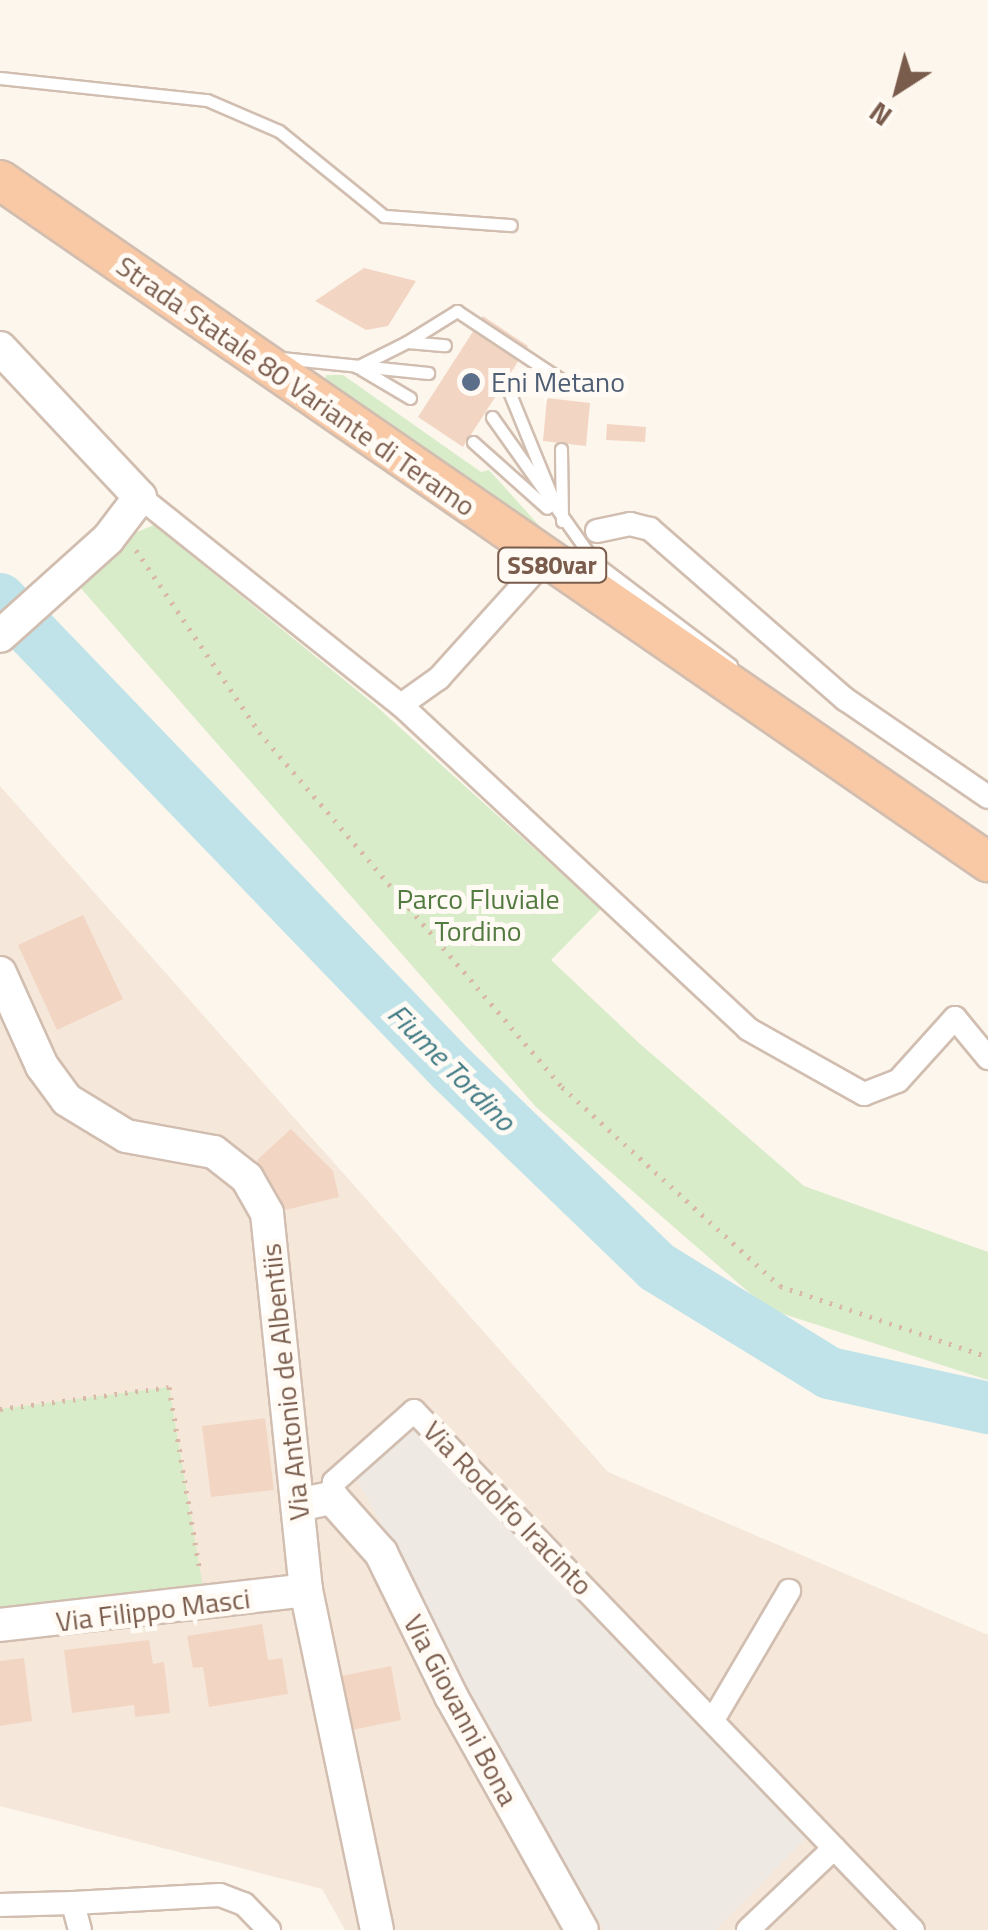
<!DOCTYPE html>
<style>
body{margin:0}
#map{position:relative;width:988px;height:1930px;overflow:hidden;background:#fdf6ec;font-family:"Titillium Web",sans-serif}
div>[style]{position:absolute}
.residential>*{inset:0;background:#f5e8da}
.industrial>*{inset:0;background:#efe9e4}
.green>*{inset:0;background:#d8ecc9}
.river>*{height:52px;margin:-26px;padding:0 26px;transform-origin:26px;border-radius:26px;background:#bfe3e8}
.building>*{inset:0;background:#f3d5c3}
.path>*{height:5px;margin-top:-2.5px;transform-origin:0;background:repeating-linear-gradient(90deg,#d9b8a5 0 2.5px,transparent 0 10.5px)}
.roads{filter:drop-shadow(2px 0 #d1beb0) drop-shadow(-2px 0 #d1beb0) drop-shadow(0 2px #d1beb0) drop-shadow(0 -2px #d1beb0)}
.service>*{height:11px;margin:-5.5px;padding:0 5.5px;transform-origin:5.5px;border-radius:5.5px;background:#fff}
.minor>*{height:22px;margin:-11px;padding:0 11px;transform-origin:11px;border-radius:11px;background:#fff}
.secondary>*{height:32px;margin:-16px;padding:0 16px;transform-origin:16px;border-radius:16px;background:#fff}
.trunk>*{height:38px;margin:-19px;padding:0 19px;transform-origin:19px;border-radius:19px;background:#f9c8a4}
.dots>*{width:28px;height:28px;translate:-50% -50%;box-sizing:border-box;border:5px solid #fffaf3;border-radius:50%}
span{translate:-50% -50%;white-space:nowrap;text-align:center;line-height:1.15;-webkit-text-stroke:10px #fffaf3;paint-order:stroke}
.shield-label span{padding:2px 8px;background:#fffaf3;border:2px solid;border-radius:8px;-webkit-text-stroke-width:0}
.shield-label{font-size:25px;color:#7a5c4d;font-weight:700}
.service-label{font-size:28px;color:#4e5e75}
.left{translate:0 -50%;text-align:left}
.street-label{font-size:28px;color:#7a5c4d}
.park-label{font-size:28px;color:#537a41}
.water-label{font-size:30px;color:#437c86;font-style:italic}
.north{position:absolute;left:848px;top:40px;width:100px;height:100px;-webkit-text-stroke:8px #fffaf3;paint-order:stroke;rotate:216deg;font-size:28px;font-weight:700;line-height:40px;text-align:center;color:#7a5c4d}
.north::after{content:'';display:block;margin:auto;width:35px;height:45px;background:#7a5c4d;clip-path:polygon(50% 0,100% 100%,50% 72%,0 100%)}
</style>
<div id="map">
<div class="residential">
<div style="clip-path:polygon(0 786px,608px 1472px,988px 1635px,988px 1930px,345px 1930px,322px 1889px,0 1806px)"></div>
</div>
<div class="industrial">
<div style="clip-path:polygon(411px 1422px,810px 1834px,716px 1930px,604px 1930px,557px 1856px,356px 1477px)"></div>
</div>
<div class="green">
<div style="clip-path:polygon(326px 375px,343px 375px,481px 472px,489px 470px,544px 531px,325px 382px)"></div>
<div style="clip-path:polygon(154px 525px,375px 705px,601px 909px,551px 960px,639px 1043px,804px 1186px,988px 1252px,988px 1380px,768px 1309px,536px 1107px,78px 585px,127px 536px)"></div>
<div style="clip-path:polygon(169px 1387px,206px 1605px,0 1625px,0 1409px)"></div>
</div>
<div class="river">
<div style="left:0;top:599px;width:652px;rotate:46.12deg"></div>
<div style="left:452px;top:1069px;width:285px;rotate:44deg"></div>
<div style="left:657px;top:1267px;width:202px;rotate:31.6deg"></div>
<div style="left:829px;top:1373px;width:163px;rotate:12.4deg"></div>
</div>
<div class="building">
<div style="clip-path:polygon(364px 268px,416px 281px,388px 326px,366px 330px,315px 301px)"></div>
<div style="clip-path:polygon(483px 316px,528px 346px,463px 447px,418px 417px)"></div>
<div style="clip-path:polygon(547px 398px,590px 403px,586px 446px,543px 441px)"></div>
<div style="clip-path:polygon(607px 424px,646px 427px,645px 442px,606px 440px)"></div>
<div style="clip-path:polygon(83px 915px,123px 999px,57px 1030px,18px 945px)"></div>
<div style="clip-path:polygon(291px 1129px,333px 1171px,339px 1197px,281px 1211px,257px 1160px)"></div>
<div style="clip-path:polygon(265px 1418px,274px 1490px,211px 1497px,202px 1426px)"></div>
<div style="clip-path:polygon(262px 1624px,268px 1660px,282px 1658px,288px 1694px,209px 1707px,203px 1667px,193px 1668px,187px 1636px)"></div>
<div style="clip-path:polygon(149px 1640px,153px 1664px,164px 1662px,170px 1713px,135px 1717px,134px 1705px,72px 1713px,64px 1650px)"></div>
<div style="clip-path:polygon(24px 1658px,32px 1721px,0 1726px,0 1661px)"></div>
<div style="clip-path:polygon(391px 1666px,401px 1720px,347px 1731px,336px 1677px)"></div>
</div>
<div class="path">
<div style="left:136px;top:550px;width:220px;rotate:55.9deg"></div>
<div style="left:259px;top:732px;width:467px;rotate:49.5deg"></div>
<div style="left:562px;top:1087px;width:295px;rotate:42.4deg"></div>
<div style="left:780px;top:1286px;width:220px;rotate:18.8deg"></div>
<div style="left:0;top:1409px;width:170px;rotate:-7.4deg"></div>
<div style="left:169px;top:1387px;width:189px;rotate:80.5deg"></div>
</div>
<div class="roads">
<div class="service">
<div style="left:0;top:78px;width:208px;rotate:6.1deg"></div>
<div style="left:207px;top:100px;width:78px;rotate:23.3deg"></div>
<div style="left:279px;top:131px;width:135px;rotate:39deg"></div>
<div style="left:384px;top:216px;width:127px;rotate:4.1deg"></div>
<div style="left:407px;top:342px;width:59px;rotate:-31.8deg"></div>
<div style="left:457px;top:311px;width:134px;rotate:33.5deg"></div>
<div style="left:281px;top:358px;width:148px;rotate:5.8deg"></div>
<div style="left:357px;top:367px;width:56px;rotate:-26.6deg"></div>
<div style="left:407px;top:342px;width:38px;rotate:5deg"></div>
<div style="left:361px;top:369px;width:57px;rotate:30.6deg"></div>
<div style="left:508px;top:389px;width:119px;rotate:67.8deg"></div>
<div style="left:492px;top:417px;width:176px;rotate:54.7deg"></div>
<div style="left:594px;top:561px;width:172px;rotate:37.2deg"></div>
<div style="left:473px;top:442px;width:99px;rotate:41.7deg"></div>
<div style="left:561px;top:449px;width:72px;rotate:89.2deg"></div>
</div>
<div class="minor">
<div style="left:140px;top:497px;width:334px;rotate:38.6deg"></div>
<div style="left:401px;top:705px;width:475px;rotate:43deg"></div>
<div style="left:748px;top:1029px;width:133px;rotate:29.3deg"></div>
<div style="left:864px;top:1094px;width:36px;rotate:-21deg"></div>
<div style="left:898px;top:1081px;width:85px;rotate:-47.9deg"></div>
<div style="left:955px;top:1018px;width:52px;rotate:50.5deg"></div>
<div style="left:597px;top:531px;width:34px;rotate:-12deg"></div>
<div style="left:630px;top:524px;width:21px;rotate:14deg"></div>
<div style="left:650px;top:529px;width:259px;rotate:41.1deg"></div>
<div style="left:845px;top:699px;width:173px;rotate:34.4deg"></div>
<div style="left:401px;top:705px;width:47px;rotate:-35.4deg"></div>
<div style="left:439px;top:678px;width:137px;rotate:-48deg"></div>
<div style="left:332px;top:1498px;width:16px;rotate:-83deg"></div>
<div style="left:334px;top:1482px;width:107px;rotate:-41.6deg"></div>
<div style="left:414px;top:1411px;width:720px;rotate:46.13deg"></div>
<div style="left:713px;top:1720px;width:150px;rotate:-59.5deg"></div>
<div style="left:0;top:1905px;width:73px;rotate:-1.6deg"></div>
<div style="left:80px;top:1930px;width:28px;rotate:-105deg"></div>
<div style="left:73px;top:1903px;width:147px;rotate:-3.1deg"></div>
<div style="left:220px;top:1895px;width:26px;rotate:21deg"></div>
<div style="left:244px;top:1904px;width:36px;rotate:46deg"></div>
<div style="left:748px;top:1930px;width:119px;rotate:-43.6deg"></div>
</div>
<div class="secondary">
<div style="left:0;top:348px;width:204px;rotate:46.8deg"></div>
<div style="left:140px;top:497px;width:53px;rotate:127.3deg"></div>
<div style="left:108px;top:539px;width:145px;rotate:138.1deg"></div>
<div style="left:0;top:973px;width:102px;rotate:65.7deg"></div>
<div style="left:42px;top:1066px;width:42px;rotate:53.7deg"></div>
<div style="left:67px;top:1100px;width:69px;rotate:31.4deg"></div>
<div style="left:126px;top:1136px;width:89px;rotate:10.3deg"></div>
<div style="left:214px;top:1152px;width:42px;rotate:38.2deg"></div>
<div style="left:247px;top:1178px;width:40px;rotate:60.3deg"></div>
<div style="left:267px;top:1213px;width:379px;rotate:84.1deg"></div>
<div style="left:306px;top:1590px;width:347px;rotate:78.2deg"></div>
<div style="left:298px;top:1505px;width:35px;rotate:-12deg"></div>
<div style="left:332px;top:1498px;width:74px;rotate:48.3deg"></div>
<div style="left:381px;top:1553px;width:159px;rotate:63.9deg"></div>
<div style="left:451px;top:1696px;width:268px;rotate:60.8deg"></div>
<div style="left:0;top:1625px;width:308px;rotate:-6.5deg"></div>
</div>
<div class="trunk">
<div style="left:0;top:180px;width:1201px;rotate:34.62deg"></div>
</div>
</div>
<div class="dots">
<div style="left:471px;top:382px;background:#5c6f8a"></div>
</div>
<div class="shield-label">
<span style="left:552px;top:565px">SS80var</span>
</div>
<div class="service-label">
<span class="left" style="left:491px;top:382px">Eni Metano</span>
</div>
<div class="street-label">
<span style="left:296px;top:386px;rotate:35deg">Strada Statale 80 Variante di Teramo</span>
<span style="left:285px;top:1382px;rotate:-96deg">Via Antonio de Albentiis</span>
<span style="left:508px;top:1508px;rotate:46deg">Via Rodolfo Iracinto</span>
<span style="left:153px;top:1610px;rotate:-7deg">Via Filippo Masci</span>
<span style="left:461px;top:1710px;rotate:62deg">Via Giovanni Bona</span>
</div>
<div class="park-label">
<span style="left:478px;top:915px">Parco Fluviale<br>Tordino</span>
</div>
<div class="water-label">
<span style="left:452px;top:1067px;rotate:45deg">Fiume Tordino</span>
</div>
<div class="north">N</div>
</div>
